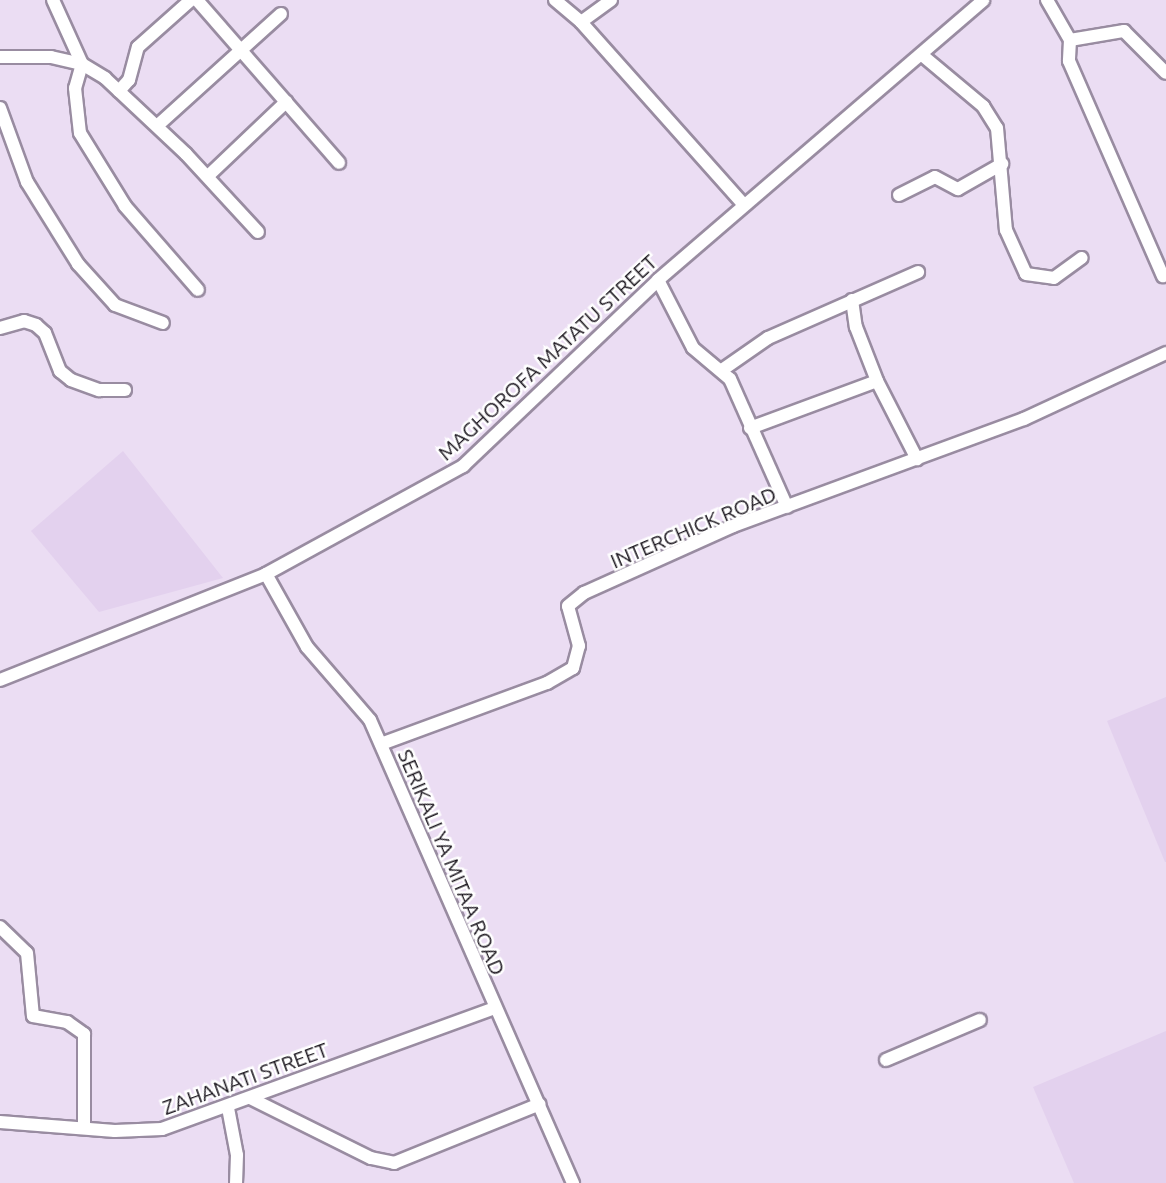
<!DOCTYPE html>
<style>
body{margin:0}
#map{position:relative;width:1166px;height:1183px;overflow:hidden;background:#ebddf3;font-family:Ubuntu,sans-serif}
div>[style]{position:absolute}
.built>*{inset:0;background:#e3d1ee}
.roads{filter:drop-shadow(2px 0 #998ca1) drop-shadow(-2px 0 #998ca1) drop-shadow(0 2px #998ca1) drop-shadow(0 -2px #998ca1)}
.minor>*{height:12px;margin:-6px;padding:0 6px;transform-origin:6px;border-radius:6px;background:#fff}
span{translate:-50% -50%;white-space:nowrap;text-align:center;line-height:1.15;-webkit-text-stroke:5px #fff;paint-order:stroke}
.street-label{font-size:21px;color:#1c171f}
</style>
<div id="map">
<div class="built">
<div style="clip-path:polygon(123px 451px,223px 578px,99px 612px,31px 531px)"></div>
<div style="clip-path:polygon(1166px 697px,1166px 862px,1165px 862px,1107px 721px)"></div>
<div style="clip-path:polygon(1166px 1031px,1166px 1183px,1074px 1183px,1033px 1087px)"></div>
</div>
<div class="roads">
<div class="minor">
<div style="left:53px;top:0;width:70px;rotate:65.6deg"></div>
<div style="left:82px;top:64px;width:25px;rotate:106deg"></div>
<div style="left:75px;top:88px;width:45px;rotate:83.7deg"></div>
<div style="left:80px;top:133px;width:86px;rotate:58.3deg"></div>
<div style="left:125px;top:206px;width:111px;rotate:49deg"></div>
<div style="left:197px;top:0;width:216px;rotate:48.9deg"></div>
<div style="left:555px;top:0;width:34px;rotate:40deg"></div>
<div style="left:581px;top:22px;width:245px;rotate:48.3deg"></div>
<div style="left:1047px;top:0;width:46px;rotate:60.1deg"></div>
<div style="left:1070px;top:40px;width:55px;rotate:-9.5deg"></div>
<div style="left:1124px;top:31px;width:59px;rotate:45deg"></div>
<div style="left:581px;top:22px;width:37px;rotate:-36deg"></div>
<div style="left:1070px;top:40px;width:21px;rotate:93deg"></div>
<div style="left:1069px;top:61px;width:235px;rotate:66.4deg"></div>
<div style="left:922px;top:55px;width:80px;rotate:39.9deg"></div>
<div style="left:983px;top:106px;width:26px;rotate:58deg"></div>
<div style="left:997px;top:128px;width:102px;rotate:85deg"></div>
<div style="left:1006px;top:230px;width:48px;rotate:65.6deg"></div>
<div style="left:1026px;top:274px;width:28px;rotate:8deg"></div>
<div style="left:1054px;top:278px;width:34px;rotate:-36deg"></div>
<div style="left:0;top:57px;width:51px"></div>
<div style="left:51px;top:57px;width:32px;rotate:13deg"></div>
<div style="left:82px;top:64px;width:27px;rotate:31deg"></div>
<div style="left:105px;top:78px;width:111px;rotate:43.2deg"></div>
<div style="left:186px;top:154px;width:106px;rotate:47.3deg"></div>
<div style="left:119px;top:91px;width:15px;rotate:-48deg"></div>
<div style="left:129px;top:80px;width:34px;rotate:-75deg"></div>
<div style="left:138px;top:47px;width:71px;rotate:-41.6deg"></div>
<div style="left:0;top:108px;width:79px;rotate:70deg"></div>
<div style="left:27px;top:182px;width:97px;rotate:58.1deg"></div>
<div style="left:78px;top:264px;width:55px;rotate:47.9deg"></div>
<div style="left:115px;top:305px;width:51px;rotate:20.6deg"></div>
<div style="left:157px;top:126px;width:167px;rotate:-42.1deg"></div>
<div style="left:208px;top:176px;width:108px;rotate:-43.5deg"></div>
<div style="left:899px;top:195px;width:40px;rotate:-26.6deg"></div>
<div style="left:935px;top:177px;width:26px;rotate:28deg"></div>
<div style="left:958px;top:189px;width:51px;rotate:-29.6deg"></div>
<div style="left:658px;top:280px;width:76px;rotate:62.8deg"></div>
<div style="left:693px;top:348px;width:48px;rotate:40deg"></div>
<div style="left:730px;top:379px;width:140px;rotate:66deg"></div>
<div style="left:852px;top:300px;width:27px;rotate:82deg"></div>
<div style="left:856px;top:327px;width:58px;rotate:68.7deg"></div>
<div style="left:0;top:328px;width:25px;rotate:-16deg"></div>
<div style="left:24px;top:321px;width:13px;rotate:18deg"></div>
<div style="left:36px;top:325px;width:12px;rotate:42deg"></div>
<div style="left:45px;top:333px;width:41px;rotate:68.5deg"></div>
<div style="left:60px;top:371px;width:14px;rotate:39deg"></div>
<div style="left:71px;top:380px;width:30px;rotate:20deg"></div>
<div style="left:99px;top:390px;width:26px"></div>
<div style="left:722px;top:370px;width:56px;rotate:-34.8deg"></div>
<div style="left:768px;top:338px;width:164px;rotate:-23.7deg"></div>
<div style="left:750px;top:428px;width:135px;rotate:-20.3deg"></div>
<div style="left:877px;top:381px;width:88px;rotate:62.9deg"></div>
<div style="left:266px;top:574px;width:84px;rotate:60.7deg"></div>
<div style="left:307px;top:647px;width:96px;rotate:49.2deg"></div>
<div style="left:370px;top:720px;width:506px;rotate:66.33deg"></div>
<div style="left:0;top:680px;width:286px;rotate:-21.7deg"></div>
<div style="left:266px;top:574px;width:225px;rotate:-28.7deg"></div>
<div style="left:463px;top:466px;width:269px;rotate:-43.6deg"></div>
<div style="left:658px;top:280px;width:429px;rotate:-40.7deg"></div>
<div style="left:381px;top:744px;width:177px;rotate:-20.2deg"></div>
<div style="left:547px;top:683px;width:30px;rotate:-30deg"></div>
<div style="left:573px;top:668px;width:23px;rotate:-75deg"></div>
<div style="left:579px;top:646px;width:41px;rotate:-105.4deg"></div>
<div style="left:568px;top:606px;width:21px;rotate:-39deg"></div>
<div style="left:584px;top:593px;width:163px;rotate:-24.2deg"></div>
<div style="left:733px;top:526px;width:310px;rotate:-20.2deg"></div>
<div style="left:1024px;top:419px;width:157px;rotate:-24.9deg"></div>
<div style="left:0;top:927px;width:37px;rotate:44deg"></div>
<div style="left:27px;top:953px;width:63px;rotate:84.6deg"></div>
<div style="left:33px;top:1016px;width:35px;rotate:10deg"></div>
<div style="left:67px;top:1022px;width:21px;rotate:35deg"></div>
<div style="left:84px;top:1034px;width:94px;rotate:90deg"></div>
<div style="left:886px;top:1060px;width:102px;rotate:-23.1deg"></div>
<div style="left:250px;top:1098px;width:135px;rotate:26.4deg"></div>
<div style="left:371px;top:1158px;width:24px;rotate:12deg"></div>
<div style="left:394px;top:1163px;width:157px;rotate:-22deg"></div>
<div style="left:228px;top:1108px;width:48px;rotate:79.2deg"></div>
<div style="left:237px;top:1155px;width:28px;rotate:92deg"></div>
<div style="left:0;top:1122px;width:115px;rotate:4.5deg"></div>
<div style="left:115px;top:1131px;width:47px;rotate:-2.4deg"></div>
<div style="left:162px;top:1129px;width:353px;rotate:-20deg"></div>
</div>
</div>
<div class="street-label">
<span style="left:547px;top:357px;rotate:-43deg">MAGHOROFA MATATU STREET</span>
<span style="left:693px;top:527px;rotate:-23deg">INTERCHICK ROAD</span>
<span style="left:452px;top:862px;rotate:67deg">SERIKALI YA MITAA ROAD</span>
<span style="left:245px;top:1078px;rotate:-20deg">ZAHANATI STREET</span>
</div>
</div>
